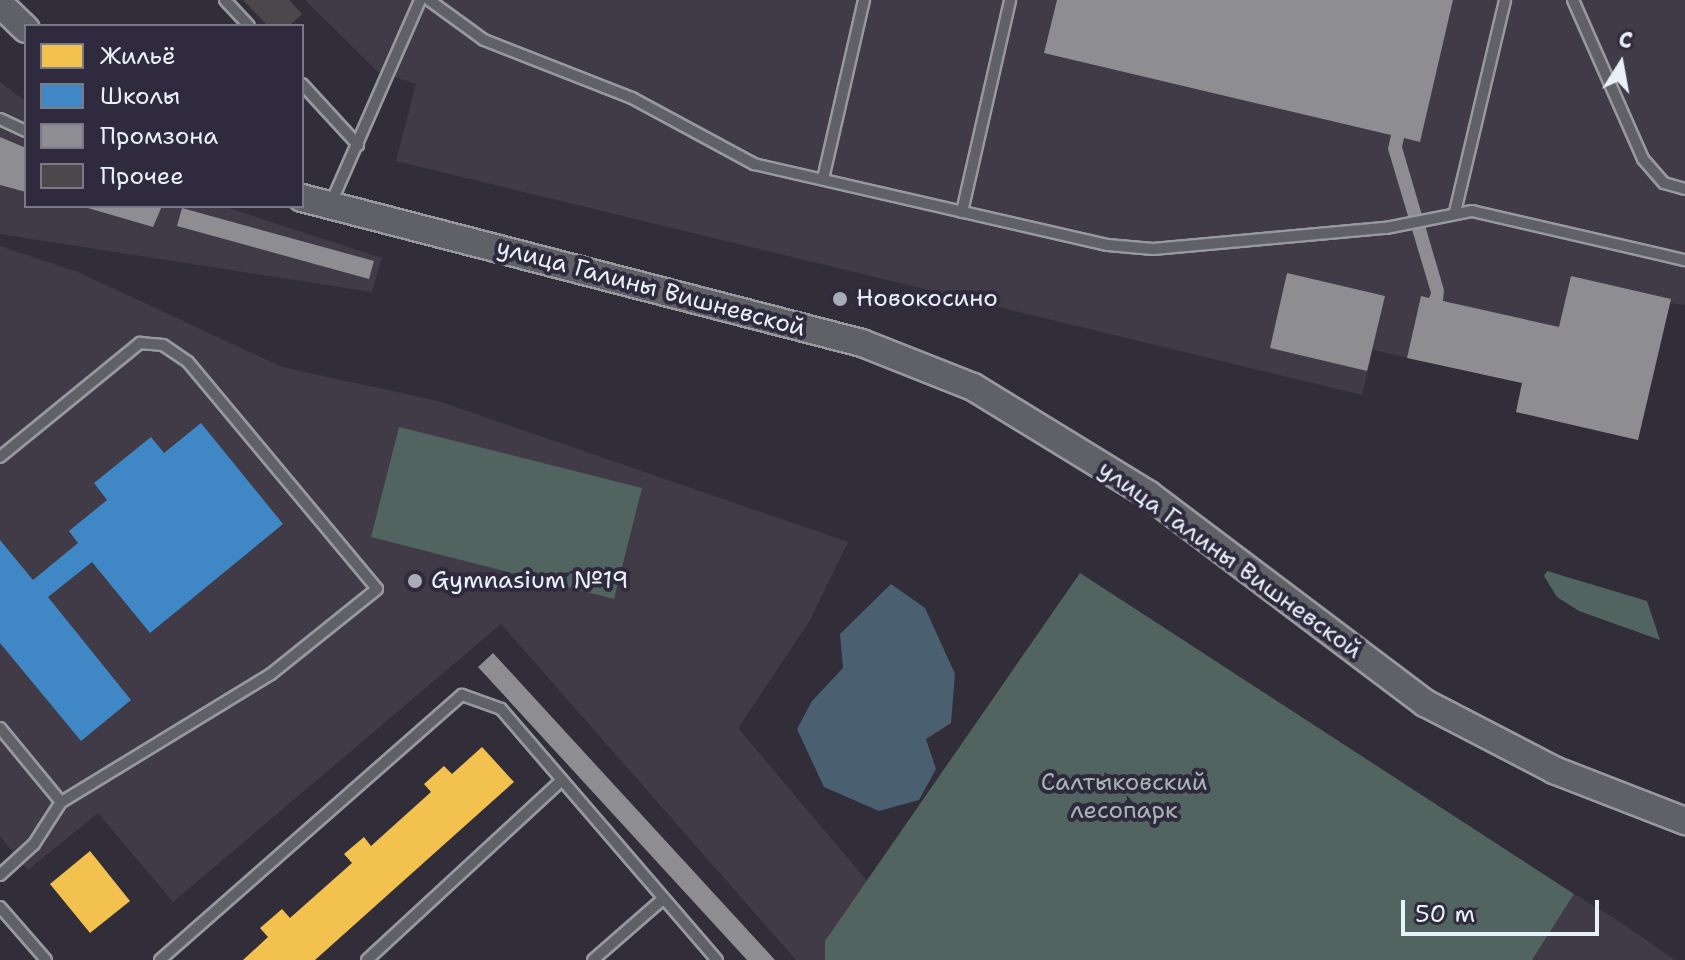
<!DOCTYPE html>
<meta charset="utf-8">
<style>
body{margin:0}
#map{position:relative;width:1685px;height:960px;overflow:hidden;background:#312e39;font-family:"Shantell Sans",sans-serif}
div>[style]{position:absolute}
.built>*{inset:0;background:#413b47}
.green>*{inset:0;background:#526460}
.water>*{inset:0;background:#4a5f70}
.homes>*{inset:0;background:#f2c14e}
.schools>*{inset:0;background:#3f88c5}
.industry>*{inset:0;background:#8d8d92}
.building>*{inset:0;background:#4b484c}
.roads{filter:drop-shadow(2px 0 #98999f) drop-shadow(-2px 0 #98999f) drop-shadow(0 2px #98999f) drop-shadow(0 -2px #98999f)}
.service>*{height:10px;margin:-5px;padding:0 5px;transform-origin:5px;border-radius:5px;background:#606067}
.tertiary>*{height:26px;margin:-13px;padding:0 13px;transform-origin:13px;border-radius:13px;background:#606067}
.dots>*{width:22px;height:22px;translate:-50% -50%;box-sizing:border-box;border:4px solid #2f2a3d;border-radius:50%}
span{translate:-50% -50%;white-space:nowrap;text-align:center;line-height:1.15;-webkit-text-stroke:8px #2f2a3d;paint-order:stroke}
.street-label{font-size:24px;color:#e8f1f8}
.poi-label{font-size:24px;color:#e8f1f8}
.left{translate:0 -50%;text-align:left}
.park-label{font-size:24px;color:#a7b5b6}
.legend{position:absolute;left:24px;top:24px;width:280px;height:184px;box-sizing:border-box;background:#2f2a3d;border:2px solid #797a88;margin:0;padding:10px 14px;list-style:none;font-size:24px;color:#e8f1f8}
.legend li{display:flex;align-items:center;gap:16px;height:40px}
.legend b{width:40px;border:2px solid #797a88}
.north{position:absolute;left:1581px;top:24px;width:80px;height:80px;-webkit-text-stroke:6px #2f2a3d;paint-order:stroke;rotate:11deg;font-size:22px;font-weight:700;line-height:32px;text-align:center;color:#e8f1f8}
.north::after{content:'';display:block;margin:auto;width:28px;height:36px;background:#e8f1f8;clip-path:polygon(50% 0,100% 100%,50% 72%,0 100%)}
.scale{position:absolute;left:1401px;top:900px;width:198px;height:36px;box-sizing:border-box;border:4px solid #e8f1f8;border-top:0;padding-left:10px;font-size:24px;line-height:28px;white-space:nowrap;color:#e8f1f8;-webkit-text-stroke:6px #2f2a3d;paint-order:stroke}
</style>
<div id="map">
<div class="built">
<div style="clip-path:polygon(305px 0,1685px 0,1685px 305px,1670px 303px,1638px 440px,1516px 412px,1522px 383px,1373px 350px,1362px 395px,396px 161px,416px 84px,377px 71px)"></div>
<div style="clip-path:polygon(0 82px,26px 102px,26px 206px,222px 206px,382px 258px,372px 292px,0 234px)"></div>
<div style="clip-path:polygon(0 246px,78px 272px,282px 367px,438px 401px,848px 542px,810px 620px,738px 728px,867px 881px,825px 941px,825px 960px,796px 960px,501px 624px,173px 902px,98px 813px,28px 870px,0 836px)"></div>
<div style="clip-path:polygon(1574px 894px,1611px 916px,1675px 960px,1532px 960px)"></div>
</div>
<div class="green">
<div style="clip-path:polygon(399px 427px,642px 488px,614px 599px,371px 537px)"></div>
<div style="clip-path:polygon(1547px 571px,1647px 601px,1660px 640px,1579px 611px,1557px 597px,1544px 576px)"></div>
<div style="clip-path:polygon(1080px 573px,1574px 894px,1532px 960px,825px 960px,825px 941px)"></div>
</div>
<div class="water">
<div style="clip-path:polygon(891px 584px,925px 608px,955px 674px,951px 723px,926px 739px,936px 769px,919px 800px,879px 811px,824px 787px,797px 729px,812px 701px,843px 668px,840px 634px)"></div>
</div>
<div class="homes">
<div style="clip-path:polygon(482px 747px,514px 782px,315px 960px,243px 960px,268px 937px,260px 928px,282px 909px,290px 918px,352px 863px,344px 854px,364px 837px,371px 846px,431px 792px,424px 784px,444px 766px,452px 774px)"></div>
<div style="clip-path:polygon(90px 851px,130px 901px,90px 933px,50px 884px)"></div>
</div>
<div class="schools">
<div style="clip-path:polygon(201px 423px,283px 524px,150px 633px,92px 562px,48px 597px,131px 700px,81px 741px,0 643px,0 540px,33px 580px,78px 543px,69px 531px,107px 500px,94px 483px,151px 437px,164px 453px)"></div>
</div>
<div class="industry">
<div style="clip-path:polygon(1057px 0,1453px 0,1420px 142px,1404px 138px,1402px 147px,1444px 290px,1443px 301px,1559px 327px,1571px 276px,1671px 299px,1638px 440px,1516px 412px,1522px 383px,1407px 358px,1421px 296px,1429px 298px,1431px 293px,1388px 149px,1391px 135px,1044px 53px)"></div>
<div style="clip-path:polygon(0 137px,26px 148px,26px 192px,0 185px)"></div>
<div style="clip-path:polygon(81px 206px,162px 206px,153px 227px)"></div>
<div style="clip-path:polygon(182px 208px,374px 261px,369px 279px,177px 226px)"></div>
<div style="clip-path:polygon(1287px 273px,1385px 296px,1367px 371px,1270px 348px)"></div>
<div style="clip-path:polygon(493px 653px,775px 960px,747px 960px,478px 667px)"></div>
</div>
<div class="building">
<div style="clip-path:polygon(243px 0,289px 0,302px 14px,289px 26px,268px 26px)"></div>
</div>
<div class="roads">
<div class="service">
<div style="left:225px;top:0;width:35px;rotate:47deg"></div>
<div style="left:429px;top:0;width:68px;rotate:36deg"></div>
<div style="left:484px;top:40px;width:159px;rotate:21.4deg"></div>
<div style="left:632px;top:98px;width:139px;rotate:28.4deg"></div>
<div style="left:754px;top:164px;width:363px;rotate:12.9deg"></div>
<div style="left:1108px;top:245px;width:45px;rotate:5.1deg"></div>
<div style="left:1153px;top:249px;width:234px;rotate:-5.2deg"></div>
<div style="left:1386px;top:228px;width:88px;rotate:-11.2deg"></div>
<div style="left:1472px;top:211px;width:219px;rotate:13deg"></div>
<div style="left:1573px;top:0;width:174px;rotate:66.2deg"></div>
<div style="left:1643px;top:159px;width:32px;rotate:49deg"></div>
<div style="left:1664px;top:183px;width:22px;rotate:16deg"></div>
<div style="left:302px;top:84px;width:83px;rotate:47.4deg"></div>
<div style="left:0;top:119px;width:29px;rotate:25deg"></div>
<div style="left:823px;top:179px;width:184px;rotate:-77.1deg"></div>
<div style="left:331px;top:203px;width:222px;rotate:-66.3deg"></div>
<div style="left:962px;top:212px;width:217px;rotate:-77.2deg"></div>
<div style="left:1455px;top:212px;width:218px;rotate:-76.7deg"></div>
<div style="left:0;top:457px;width:181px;rotate:-39.2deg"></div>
<div style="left:140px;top:343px;width:23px;rotate:5deg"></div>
<div style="left:163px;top:345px;width:30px;rotate:34deg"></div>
<div style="left:188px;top:362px;width:295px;rotate:50.2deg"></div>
<div style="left:377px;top:589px;width:136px;rotate:141.3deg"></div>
<div style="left:271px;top:674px;width:246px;rotate:148.6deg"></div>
<div style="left:61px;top:802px;width:50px;rotate:122.7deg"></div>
<div style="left:34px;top:844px;width:46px;rotate:137.6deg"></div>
<div style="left:0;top:728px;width:96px;rotate:50.5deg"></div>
<div style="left:0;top:907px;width:70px;rotate:49deg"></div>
<div style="left:160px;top:960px;width:402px;rotate:-41.3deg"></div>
<div style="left:462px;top:695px;width:41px;rotate:19.7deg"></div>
<div style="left:501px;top:709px;width:331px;rotate:49.3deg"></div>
<div style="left:367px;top:960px;width:265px;rotate:-42.7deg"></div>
<div style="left:593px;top:960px;width:93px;rotate:-41.1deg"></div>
</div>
<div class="tertiary">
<div style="left:0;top:4px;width:36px;rotate:44deg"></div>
<div style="left:302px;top:198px;width:578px;rotate:14.52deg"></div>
<div style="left:862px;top:343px;width:119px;rotate:21.6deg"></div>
<div style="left:973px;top:387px;width:206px;rotate:31.5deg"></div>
<div style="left:1149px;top:495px;width:346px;rotate:37deg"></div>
<div style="left:1425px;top:703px;width:145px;rotate:27.4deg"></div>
<div style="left:1554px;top:770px;width:141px;rotate:21.3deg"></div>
</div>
</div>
<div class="dots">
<div style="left:840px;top:299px;background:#a8adb5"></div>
<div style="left:415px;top:581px;background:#a8adb5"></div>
</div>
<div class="street-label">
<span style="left:651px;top:288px;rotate:15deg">улица Галины Вишневской</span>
<span style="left:1230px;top:560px;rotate:36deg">улица Галины Вишневской</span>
</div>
<div class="poi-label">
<span class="left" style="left:856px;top:299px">Новокосино</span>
<span class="left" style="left:431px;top:581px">Gymnasium №19</span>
</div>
<div class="park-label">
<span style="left:1124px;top:797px">Салтыковский<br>лесопарк</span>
</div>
<ul class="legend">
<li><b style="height:22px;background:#f2c14e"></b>Жильё</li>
<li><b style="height:22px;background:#3f88c5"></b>Школы</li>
<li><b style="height:22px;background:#8d8d92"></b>Промзона</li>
<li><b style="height:22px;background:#4b484c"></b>Прочее</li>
</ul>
<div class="north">С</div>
<div class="scale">50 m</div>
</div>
